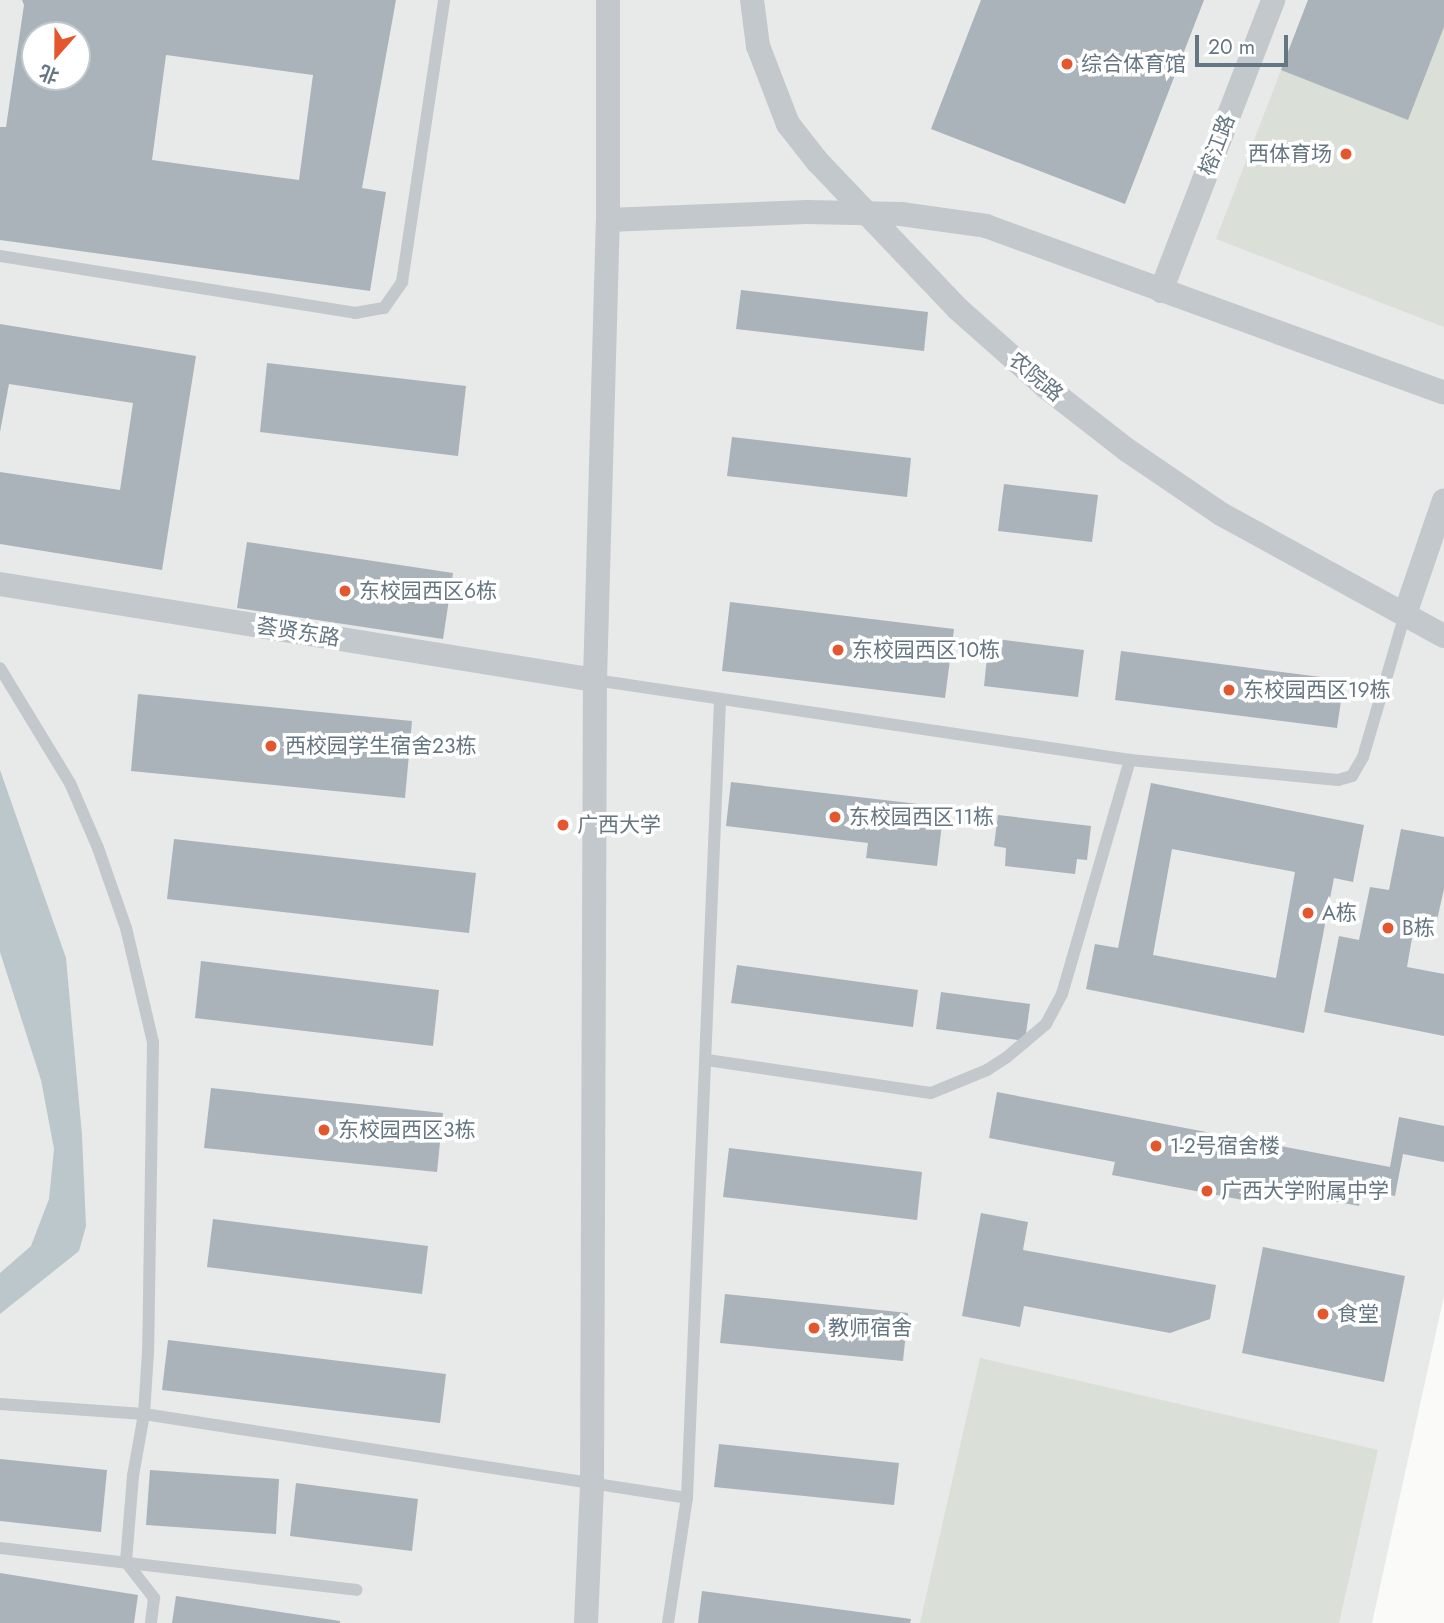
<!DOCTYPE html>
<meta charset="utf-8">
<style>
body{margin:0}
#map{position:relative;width:1444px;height:1623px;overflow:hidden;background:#fafaf8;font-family:Jost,"Noto Sans SC",sans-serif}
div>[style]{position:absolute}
.built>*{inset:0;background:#e8e9e9}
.green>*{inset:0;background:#dadfd7}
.water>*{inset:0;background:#bbc7cb}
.building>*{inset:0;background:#aab3b9}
.lane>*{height:12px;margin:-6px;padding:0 6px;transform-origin:6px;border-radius:6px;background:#c3c8cc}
.street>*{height:24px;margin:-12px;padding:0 12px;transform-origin:12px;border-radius:12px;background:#c3c8cc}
.street-bridge>*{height:24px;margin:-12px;padding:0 12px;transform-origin:12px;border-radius:12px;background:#c3c8cc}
.dots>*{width:19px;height:19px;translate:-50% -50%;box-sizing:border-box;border:4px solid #fff;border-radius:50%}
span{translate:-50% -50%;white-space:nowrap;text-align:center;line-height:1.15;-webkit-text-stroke:7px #fff;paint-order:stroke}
.poi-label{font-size:21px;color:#657683}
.left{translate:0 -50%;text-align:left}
.right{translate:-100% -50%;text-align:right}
.street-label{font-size:21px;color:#657683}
.north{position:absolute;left:21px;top:21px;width:70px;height:70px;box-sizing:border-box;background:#fff;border:2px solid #c1c8cd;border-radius:50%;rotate:201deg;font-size:19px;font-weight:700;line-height:28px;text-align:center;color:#657683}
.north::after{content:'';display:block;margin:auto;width:24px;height:32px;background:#e4572e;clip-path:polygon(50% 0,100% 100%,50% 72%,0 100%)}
.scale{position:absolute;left:1195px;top:35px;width:93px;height:32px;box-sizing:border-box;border:4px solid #657683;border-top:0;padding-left:9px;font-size:21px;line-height:24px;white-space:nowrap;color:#657683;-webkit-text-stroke:5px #fff;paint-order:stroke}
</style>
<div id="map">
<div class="built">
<div style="clip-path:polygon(evenodd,0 0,1444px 0,1444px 1296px,1372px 1623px,0 1623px,0 0,35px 35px,77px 35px,77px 77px,35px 77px,35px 35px)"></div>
</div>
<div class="green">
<div style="clip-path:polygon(1308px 0,1444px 0,1444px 327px,1216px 239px)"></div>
<div style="clip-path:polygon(980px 1358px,1378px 1450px,1339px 1623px,920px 1623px)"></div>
</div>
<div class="water">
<div style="clip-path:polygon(0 770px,66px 958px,82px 1135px,86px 1226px,79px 1251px,0 1314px,0 1273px,31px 1246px,49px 1199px,54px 1149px,41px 1080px,0 952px)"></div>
</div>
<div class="building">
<div style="clip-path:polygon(evenodd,22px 0,396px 0,362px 188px,386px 192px,370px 291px,0 240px,0 127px,6px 127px,24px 5px,22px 0,35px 35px,77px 35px,77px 77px,35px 77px,35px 35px,22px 0,166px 55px,313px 75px,299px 180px,152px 160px,166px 55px)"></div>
<div style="clip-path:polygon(981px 0,1204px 0,1125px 204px,931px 129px)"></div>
<div style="clip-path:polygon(1308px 0,1444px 0,1444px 27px,1408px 120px,1281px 70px)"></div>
<div style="clip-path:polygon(741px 290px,928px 312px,924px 351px,736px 329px)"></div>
<div style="clip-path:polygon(0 324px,196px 356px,162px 570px,0 544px,0 472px,120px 490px,133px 403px,9px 384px,0 432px)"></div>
<div style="clip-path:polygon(267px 363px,466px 386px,458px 456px,260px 432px)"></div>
<div style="clip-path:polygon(732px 437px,911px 458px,907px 497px,727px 476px)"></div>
<div style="clip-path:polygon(1004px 484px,1098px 495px,1092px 542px,998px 531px)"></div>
<div style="clip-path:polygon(247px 542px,453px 573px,443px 639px,237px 608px)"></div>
<div style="clip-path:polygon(730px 602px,954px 629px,945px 698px,722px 671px)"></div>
<div style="clip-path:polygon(989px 638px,1084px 650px,1078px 697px,984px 686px)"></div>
<div style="clip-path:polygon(1121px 651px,1344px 680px,1337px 728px,1115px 700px)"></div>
<div style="clip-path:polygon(138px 694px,412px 721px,405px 798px,131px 771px)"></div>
<div style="clip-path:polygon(731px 782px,944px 807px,937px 866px,866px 858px,868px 843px,726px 826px)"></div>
<div style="clip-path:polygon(evenodd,1151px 783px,1364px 825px,1353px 882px,1334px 878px,1304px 1033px,1086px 989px,1095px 944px,1118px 948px,1151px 783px,1172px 849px,1295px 872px,1276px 978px,1153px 955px,1172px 849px)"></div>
<div style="clip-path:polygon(998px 815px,1091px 826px,1087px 860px,1077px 859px,1075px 874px,1005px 866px,1006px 848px,994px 846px)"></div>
<div style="clip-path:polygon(1401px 829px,1444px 837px,1444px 889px,1437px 920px,1416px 915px,1407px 967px,1444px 974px,1444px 1036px,1324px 1012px,1339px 936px,1359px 940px,1370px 887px,1389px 890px)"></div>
<div style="clip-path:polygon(174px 839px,476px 873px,469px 933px,167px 899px)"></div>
<div style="clip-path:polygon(201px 961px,439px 990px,433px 1046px,195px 1018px)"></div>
<div style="clip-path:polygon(737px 965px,918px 990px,913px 1027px,731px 1003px)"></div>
<div style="clip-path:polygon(941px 992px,1030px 1004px,1025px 1041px,936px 1029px)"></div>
<div style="clip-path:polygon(211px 1088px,443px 1113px,437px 1172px,204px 1148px)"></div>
<div style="clip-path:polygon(997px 1092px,1390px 1167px,1399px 1117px,1444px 1126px,1444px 1162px,1403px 1154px,1395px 1196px,1362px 1190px,1359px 1206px,1250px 1185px,1248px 1201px,1112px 1175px,1115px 1162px,989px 1138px)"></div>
<div style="clip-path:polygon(729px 1148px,922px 1172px,917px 1220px,723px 1197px)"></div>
<div style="clip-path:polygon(981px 1213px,1028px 1222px,1023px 1250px,1216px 1285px,1210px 1319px,1170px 1333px,1024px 1306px,1020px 1327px,962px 1316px)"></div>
<div style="clip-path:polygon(213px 1219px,428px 1246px,422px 1294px,207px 1267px)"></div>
<div style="clip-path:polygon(1263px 1247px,1405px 1276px,1384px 1382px,1242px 1353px)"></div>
<div style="clip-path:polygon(725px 1294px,908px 1313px,903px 1361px,720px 1343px)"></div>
<div style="clip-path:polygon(168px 1340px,446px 1374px,440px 1423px,162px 1390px)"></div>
<div style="clip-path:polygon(719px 1444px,899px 1463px,894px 1505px,714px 1487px)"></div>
<div style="clip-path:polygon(0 1459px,107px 1470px,101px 1532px,0 1521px)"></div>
<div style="clip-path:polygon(150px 1470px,279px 1479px,276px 1534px,146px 1525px)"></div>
<div style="clip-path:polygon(296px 1483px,418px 1499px,412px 1551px,290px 1536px)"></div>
<div style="clip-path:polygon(0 1573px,138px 1595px,134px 1623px,0 1623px)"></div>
<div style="clip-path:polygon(702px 1591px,911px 1619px,910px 1623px,698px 1623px)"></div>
<div style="clip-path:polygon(176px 1596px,340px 1621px,340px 1623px,172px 1623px)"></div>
</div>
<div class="lane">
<div style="left:0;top:256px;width:360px;rotate:9.1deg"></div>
<div style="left:355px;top:313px;width:29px;rotate:-10deg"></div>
<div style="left:384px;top:308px;width:32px;rotate:-55deg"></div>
<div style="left:402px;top:282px;width:285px;rotate:-81.5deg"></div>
<div style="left:0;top:668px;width:135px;rotate:58.7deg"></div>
<div style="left:70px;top:783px;width:71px;rotate:66.7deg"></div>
<div style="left:98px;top:848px;width:85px;rotate:70.7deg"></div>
<div style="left:126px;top:928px;width:117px;rotate:76.7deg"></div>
<div style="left:153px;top:1042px;width:310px;rotate:90.9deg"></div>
<div style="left:148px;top:1352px;width:62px;rotate:93.7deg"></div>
<div style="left:144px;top:1414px;width:63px;rotate:100.1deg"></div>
<div style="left:133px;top:1476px;width:86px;rotate:94.7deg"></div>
<div style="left:126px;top:1562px;width:46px;rotate:52.1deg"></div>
<div style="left:154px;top:1598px;width:25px;rotate:97deg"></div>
<div style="left:595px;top:680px;width:541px;rotate:8.5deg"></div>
<div style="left:1130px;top:760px;width:209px;rotate:5.5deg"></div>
<div style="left:1338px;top:780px;width:15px;rotate:-16deg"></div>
<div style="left:1352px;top:776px;width:22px;rotate:-60deg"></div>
<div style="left:1363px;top:757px;width:149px;rotate:-73.6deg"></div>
<div style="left:707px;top:1060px;width:226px;rotate:8.4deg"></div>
<div style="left:931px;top:1093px;width:61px;rotate:-22.3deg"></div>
<div style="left:987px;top:1070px;width:24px;rotate:-33deg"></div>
<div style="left:1007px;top:1057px;width:51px;rotate:-40.2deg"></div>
<div style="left:1046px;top:1024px;width:34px;rotate:-62deg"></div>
<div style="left:1062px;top:994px;width:244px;rotate:-73.8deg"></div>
<div style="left:0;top:1404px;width:144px;rotate:4deg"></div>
<div style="left:144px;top:1414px;width:549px;rotate:8.79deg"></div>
<div style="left:0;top:1548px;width:359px;rotate:6.7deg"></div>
<div style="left:668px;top:1623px;width:126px;rotate:-81.4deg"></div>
<div style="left:687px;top:1498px;width:799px;rotate:-87.63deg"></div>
</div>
<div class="street">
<div style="left:752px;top:0;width:46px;rotate:82.6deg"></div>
<div style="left:758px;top:46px;width:84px;rotate:69deg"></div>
<div style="left:788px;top:124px;width:47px;rotate:51.9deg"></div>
<div style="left:608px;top:220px;width:199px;rotate:-2.3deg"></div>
<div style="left:807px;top:212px;width:94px;rotate:1.2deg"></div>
<div style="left:901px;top:214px;width:86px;rotate:8deg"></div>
<div style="left:986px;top:226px;width:487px;rotate:20deg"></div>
<div style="left:1161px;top:291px;width:312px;rotate:-68.9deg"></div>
<div style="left:958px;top:309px;width:118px;rotate:41.6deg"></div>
<div style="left:1046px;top:387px;width:103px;rotate:37.9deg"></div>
<div style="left:1127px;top:450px;width:114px;rotate:34.2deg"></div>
<div style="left:1221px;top:514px;width:254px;rotate:28.7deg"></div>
<div style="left:0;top:584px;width:603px;rotate:9.17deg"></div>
<div style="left:1405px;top:614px;width:120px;rotate:-71.1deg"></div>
<div style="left:586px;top:1623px;width:139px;rotate:-87.5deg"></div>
<div style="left:592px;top:1484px;width:804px;rotate:-89.79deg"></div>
<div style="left:595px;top:680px;width:460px;rotate:-88.4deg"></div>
<div style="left:608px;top:220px;width:220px;rotate:-90deg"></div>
</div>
<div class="street-bridge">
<div style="left:817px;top:161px;width:204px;rotate:46.4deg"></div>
</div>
<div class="dots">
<div style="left:1067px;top:64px;background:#e4572e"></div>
<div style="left:1346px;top:154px;background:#e4572e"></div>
<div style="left:345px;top:591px;background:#e4572e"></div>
<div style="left:838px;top:650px;background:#e4572e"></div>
<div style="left:1229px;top:690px;background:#e4572e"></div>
<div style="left:271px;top:746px;background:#e4572e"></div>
<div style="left:835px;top:817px;background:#e4572e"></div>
<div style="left:563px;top:825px;background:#e4572e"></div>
<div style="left:1308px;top:913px;background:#e4572e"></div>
<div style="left:1388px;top:928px;background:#e4572e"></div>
<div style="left:324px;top:1130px;background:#e4572e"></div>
<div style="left:1156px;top:1146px;background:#e4572e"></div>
<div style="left:1207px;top:1191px;background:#e4572e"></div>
<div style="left:1323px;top:1314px;background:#e4572e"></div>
<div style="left:814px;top:1328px;background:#e4572e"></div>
</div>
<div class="poi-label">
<span class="left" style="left:1081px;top:64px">综合体育馆</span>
<span class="right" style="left:1332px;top:154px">西体育场</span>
<span class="left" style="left:359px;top:591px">东校园西区6栋</span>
<span class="left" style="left:852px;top:650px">东校园西区10栋</span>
<span class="left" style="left:1243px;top:690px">东校园西区19栋</span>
<span class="left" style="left:285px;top:746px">西校园学生宿舍23栋</span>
<span class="left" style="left:849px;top:817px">东校园西区11栋</span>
<span class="left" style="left:577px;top:825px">广西大学</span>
<span class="left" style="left:1322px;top:913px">A栋</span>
<span class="left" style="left:1402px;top:928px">B栋</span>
<span class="left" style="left:338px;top:1130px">东校园西区3栋</span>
<span class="left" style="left:1170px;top:1146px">1-2号宿舍楼</span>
<span class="left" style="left:1221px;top:1191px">广西大学附属中学</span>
<span class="left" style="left:1337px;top:1314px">食堂</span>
<span class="left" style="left:828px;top:1328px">教师宿舍</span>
</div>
<div class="street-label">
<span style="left:1217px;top:145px;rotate:-69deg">榕江路</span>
<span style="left:1036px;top:377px;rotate:40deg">农院路</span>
<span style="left:298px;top:632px;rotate:9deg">荟贤东路</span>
</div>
<div class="north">北</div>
<div class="scale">20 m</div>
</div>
